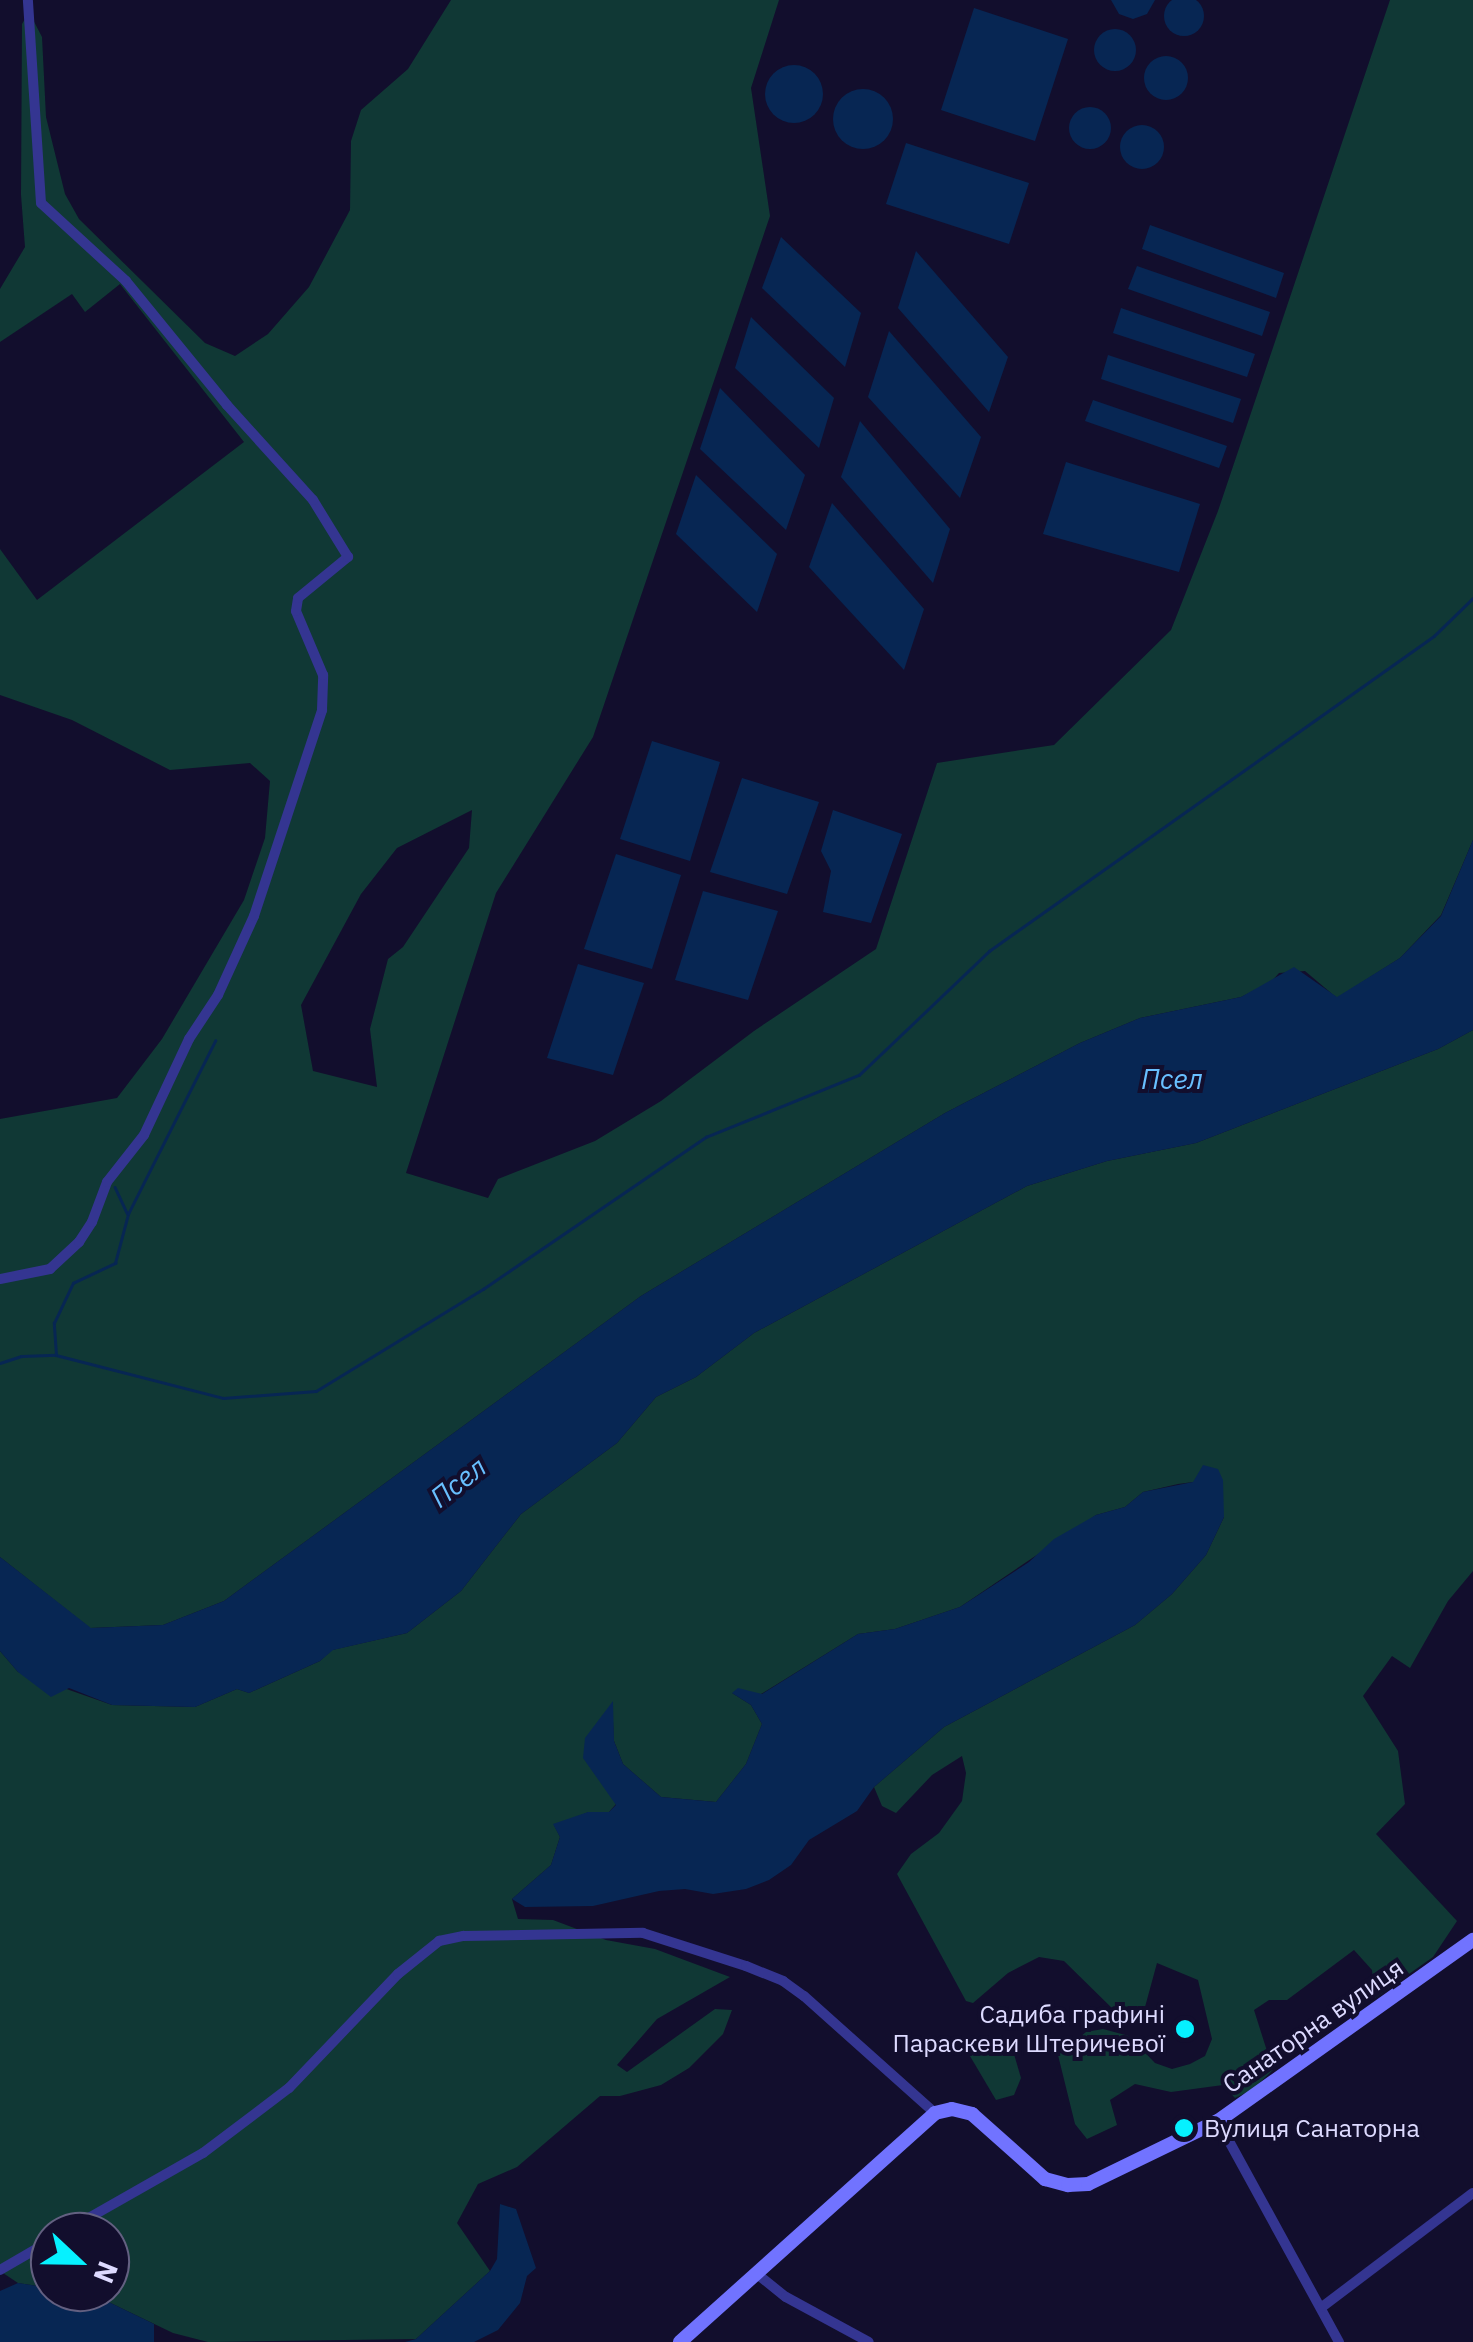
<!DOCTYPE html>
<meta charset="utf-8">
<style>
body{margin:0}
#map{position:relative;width:1473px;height:2342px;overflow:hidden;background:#120e2d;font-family:"IBM Plex Sans",sans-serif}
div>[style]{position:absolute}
.green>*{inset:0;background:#103835}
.water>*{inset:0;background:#072653}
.round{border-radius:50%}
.stream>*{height:2.5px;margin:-1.25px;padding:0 1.25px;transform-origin:1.25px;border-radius:1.25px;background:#072653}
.street>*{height:10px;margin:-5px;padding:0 5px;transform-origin:5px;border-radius:5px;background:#343591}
.secondary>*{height:14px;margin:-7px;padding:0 7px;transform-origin:7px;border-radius:7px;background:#7173ff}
.dots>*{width:28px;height:28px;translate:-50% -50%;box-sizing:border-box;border:5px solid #120e2d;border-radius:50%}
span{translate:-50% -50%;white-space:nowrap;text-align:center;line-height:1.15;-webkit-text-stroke:8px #120e2d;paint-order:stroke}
.poi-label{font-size:25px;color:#dddaff}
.right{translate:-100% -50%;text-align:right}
.left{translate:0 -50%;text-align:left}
.street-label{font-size:25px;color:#dddaff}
.water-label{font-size:28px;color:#68bfff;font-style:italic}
.north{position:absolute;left:30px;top:2212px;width:100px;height:100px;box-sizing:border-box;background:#120e2d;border:2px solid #636081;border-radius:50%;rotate:112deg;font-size:28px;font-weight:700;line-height:40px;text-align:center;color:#dddaff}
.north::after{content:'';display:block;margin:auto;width:35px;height:45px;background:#06f1ff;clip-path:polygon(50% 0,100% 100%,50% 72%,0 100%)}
</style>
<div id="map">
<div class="green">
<div style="clip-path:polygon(evenodd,451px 0,779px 0,751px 88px,770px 216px,593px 737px,496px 893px,406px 1173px,488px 1198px,498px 1179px,595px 1141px,661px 1101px,754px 1031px,876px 949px,937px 763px,1054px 745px,1171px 630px,1218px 511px,1390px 0,1473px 0,1473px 840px,1441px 915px,1400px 958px,1337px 998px,1305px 971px,1279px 973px,1271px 982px,1241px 997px,1140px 1018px,1080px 1043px,945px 1113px,641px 1296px,224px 1601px,163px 1625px,90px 1628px,0 1557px,0 1119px,117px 1098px,162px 1039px,244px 900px,265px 838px,270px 781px,250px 763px,170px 770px,72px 720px,0 695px,0 549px,37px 600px,244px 442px,120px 284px,85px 312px,72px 294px,0 342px,0 289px,25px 247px,21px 195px,22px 24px,29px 12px,42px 37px,46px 117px,65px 194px,79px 219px,205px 343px,235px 356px,268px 334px,309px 287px,350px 210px,351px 141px,361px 110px,408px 69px,451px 0,472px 810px,469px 848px,403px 947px,388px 959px,370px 1029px,377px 1087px,313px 1071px,301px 1005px,361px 894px,397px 848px,472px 810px)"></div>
<div style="clip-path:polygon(1473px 1030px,1473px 1571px,1448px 1601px,1410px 1668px,1392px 1656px,1363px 1696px,1398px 1751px,1405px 1804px,1376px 1834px,1457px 1921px,1433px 1957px,1375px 1998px,1372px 1970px,1354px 1950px,1287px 2000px,1269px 2000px,1254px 2010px,1273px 2070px,1252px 2090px,1235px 2098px,1223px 2085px,1171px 2092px,1135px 2084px,1110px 2100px,1117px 2125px,1087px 2139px,1075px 2124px,1058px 2055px,1086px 2032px,1103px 2029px,1129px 2036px,1155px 2063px,1172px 2069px,1190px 2064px,1205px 2056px,1212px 2039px,1198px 1980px,1157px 1963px,1145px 2007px,1119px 2015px,1064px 1961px,1039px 1957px,1008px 1973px,973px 2003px,966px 2001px,897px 1874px,911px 1854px,939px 1833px,962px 1801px,966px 1773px,962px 1756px,932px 1775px,896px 1813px,882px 1806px,874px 1787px,944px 1727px,1135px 1625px,1172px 1594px,1206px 1555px,1224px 1517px,1193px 1482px,1178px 1484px,1143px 1492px,1125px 1507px,1096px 1515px,960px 1607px,895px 1629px,858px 1634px,761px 1694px,732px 1693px,751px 1705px,762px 1724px,746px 1764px,716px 1802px,661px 1797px,623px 1764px,614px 1741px,612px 1702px,616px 1804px,609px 1812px,589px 1812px,554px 1825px,560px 1837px,551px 1865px,512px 1899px,518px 1919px,553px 1920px,606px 1940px,655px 1949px,730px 1977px,657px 2019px,617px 2065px,627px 2072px,715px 2009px,732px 2010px,723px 2034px,689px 2068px,661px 2085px,620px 2096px,600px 2096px,517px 2167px,478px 2184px,457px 2223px,490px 2271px,416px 2339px,208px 2342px,173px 2333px,94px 2295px,76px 2292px,110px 2292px,110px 2232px,50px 2232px,50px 2288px,18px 2283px,0 2271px,0 1651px,18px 1672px,112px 1705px,195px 1707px,237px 1689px,249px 1693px,320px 1661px,332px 1650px,407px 1633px,461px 1591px,521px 1514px,617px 1443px,656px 1397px,696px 1377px,754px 1333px,1027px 1186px,1107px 1161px,1196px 1143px,1438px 1049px)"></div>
<div style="clip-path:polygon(1000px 2035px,1011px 2044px,1021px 2078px,1014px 2095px,996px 2100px,967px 2051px,981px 2038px)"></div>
</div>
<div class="water">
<div class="round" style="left:1164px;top:-4px;width:40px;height:40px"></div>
<div style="clip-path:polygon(1111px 0,1155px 0,1147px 14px,1133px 19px,1119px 14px)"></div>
<div style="clip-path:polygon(974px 8px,1068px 39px,1035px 141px,941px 110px)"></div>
<div class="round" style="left:1094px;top:29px;width:42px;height:42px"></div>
<div class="round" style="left:1144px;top:56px;width:44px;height:44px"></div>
<div class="round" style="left:765px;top:65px;width:58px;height:58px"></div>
<div class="round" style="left:833px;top:89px;width:60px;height:60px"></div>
<div class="round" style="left:1069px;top:107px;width:42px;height:42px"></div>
<div class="round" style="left:1120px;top:125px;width:44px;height:44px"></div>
<div style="clip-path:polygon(906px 143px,1029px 183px,1009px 244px,886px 204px)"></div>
<div style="clip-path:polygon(1150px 225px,1284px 273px,1276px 298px,1142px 249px)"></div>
<div style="clip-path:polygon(781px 237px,861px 313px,845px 367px,762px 288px)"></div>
<div style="clip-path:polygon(916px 251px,1008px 357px,989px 412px,898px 308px)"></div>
<div style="clip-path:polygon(1137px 266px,1270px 312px,1262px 336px,1128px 289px)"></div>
<div style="clip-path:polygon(1121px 308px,1255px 354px,1247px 377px,1113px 333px)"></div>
<div style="clip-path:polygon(751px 317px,834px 398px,819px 448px,735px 368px)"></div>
<div style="clip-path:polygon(889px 331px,981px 437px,960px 498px,868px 397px)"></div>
<div style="clip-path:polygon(1108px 355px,1241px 399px,1233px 423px,1101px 379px)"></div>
<div style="clip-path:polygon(720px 388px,805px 475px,786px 530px,700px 449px)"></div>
<div style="clip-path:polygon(1093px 400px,1227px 446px,1219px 468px,1085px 421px)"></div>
<div style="clip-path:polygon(860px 421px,950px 529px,933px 583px,841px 477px)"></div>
<div style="clip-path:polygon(1066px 462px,1200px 504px,1179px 572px,1043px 534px)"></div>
<div style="clip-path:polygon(696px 475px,777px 554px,757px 612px,676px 534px)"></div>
<div style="clip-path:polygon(832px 503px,924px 609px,904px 670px,809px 567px)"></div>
<div style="clip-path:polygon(652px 741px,720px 762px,690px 861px,620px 839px)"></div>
<div style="clip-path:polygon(742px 778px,819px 802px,787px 894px,710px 872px)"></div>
<div style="clip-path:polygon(833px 810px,902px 834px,871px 923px,823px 912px,831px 871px,821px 851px)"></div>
<div style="clip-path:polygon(1473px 840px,1473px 1030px,1438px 1049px,1196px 1143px,1107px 1161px,1027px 1186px,754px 1333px,696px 1377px,656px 1397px,617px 1443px,521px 1514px,461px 1591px,407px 1633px,333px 1650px,320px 1661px,249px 1693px,237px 1689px,195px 1707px,112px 1705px,69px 1688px,51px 1697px,18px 1672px,0 1651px,0 1557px,91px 1628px,163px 1625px,224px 1601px,641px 1296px,945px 1113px,1080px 1043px,1140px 1018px,1241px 997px,1294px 967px,1337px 997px,1400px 958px,1441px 916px)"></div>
<div style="clip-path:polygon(616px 854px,681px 875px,652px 969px,584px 949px)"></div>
<div style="clip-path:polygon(703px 891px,778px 911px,748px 1000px,675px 980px)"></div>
<div style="clip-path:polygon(578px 964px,644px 983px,613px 1075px,547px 1058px)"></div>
<div style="clip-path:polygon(1203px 1465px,1218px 1469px,1223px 1480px,1224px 1517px,1206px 1555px,1172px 1594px,1135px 1625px,944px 1727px,874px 1787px,857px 1811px,809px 1840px,791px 1865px,769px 1880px,746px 1889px,713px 1894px,685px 1889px,659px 1891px,593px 1906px,525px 1907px,512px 1899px,551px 1865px,560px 1837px,553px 1824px,588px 1812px,609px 1812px,616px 1805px,583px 1758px,585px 1738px,613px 1701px,614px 1741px,623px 1764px,661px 1797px,716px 1802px,746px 1764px,762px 1724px,751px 1705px,732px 1693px,738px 1688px,762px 1694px,858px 1634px,895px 1629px,960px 1607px,1029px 1562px,1054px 1539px,1096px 1515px,1125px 1507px,1143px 1492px,1193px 1482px)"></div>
<div style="clip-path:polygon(500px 2204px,516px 2209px,536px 2268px,527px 2276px,520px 2303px,498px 2330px,474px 2342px,405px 2342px,416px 2339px,490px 2271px,497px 2259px)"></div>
<div style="clip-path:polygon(18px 2283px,50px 2288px,50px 2292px,94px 2295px,154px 2324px,154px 2342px,0 2342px,0 2291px)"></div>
</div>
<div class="stream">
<div style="left:115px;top:1187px;width:29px;rotate:65deg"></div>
<div style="left:56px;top:1355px;width:172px;rotate:14.4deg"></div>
<div style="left:223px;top:1398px;width:93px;rotate:-4.3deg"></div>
<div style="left:316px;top:1391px;width:196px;rotate:-31.4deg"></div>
<div style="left:483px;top:1289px;width:270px;rotate:-34.3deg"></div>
<div style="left:706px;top:1137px;width:165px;rotate:-22.1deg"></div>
<div style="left:859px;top:1075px;width:180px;rotate:-43.6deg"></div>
<div style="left:989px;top:951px;width:545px;rotate:-35.29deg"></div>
<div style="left:1434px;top:636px;width:54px;rotate:-44.3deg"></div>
<div style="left:0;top:1363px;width:22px;rotate:-18deg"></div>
<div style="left:21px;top:1356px;width:35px;rotate:-2deg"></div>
<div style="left:56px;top:1355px;width:32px;rotate:-94deg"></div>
<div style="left:54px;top:1323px;width:44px;rotate:-64.6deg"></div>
<div style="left:73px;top:1283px;width:47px;rotate:-25.5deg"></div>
<div style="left:115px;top:1263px;width:51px;rotate:-75.1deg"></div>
<div style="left:128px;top:1214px;width:194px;rotate:-63.3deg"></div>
</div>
<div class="street">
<div style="left:0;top:1279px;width:51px;rotate:-11.3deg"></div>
<div style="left:50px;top:1269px;width:40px;rotate:-43deg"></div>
<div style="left:79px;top:1242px;width:24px;rotate:-57deg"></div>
<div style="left:92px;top:1222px;width:43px;rotate:-69.4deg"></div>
<div style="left:107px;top:1182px;width:60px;rotate:-51.8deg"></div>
<div style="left:144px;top:1135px;width:106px;rotate:-64.9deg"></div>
<div style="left:189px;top:1039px;width:53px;rotate:-56.6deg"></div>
<div style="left:218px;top:995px;width:87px;rotate:-65.5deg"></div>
<div style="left:254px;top:916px;width:217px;rotate:-71.7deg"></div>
<div style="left:322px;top:710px;width:35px;rotate:-88deg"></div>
<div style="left:323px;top:675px;width:69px;rotate:-112.9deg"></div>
<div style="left:296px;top:611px;width:13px;rotate:-81deg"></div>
<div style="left:298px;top:598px;width:65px;rotate:-39.4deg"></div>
<div style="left:348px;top:557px;width:67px;rotate:-121.6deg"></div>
<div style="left:313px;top:500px;width:128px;rotate:-132.2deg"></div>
<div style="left:227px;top:405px;width:160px;rotate:-129.2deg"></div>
<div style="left:126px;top:281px;width:115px;rotate:-137.5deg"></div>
<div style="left:41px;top:203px;width:203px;rotate:-93.7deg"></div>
<div style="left:1218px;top:2121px;width:252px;rotate:61.3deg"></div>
<div style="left:64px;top:2232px;width:160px;rotate:-29.6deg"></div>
<div style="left:203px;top:2153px;width:108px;rotate:-37.1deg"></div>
<div style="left:289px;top:2088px;width:158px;rotate:-46.3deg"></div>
<div style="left:398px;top:1974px;width:53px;rotate:-38.8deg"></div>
<div style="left:439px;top:1941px;width:25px;rotate:-12deg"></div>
<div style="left:463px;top:1936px;width:180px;rotate:-1deg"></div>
<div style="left:643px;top:1933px;width:108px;rotate:17.8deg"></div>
<div style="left:746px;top:1966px;width:40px;rotate:22deg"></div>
<div style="left:783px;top:1981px;width:26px;rotate:36deg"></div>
<div style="left:804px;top:1996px;width:176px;rotate:41.8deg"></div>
<div style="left:0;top:2270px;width:58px;rotate:-30.1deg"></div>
<div style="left:756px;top:2273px;width:38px;rotate:39deg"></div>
<div style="left:786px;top:2297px;width:94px;rotate:28.5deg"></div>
<div style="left:1322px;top:2307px;width:189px;rotate:-37.1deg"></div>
</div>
<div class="secondary">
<div style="left:680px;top:2342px;width:343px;rotate:-41.9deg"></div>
<div style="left:935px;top:2113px;width:17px;rotate:-13deg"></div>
<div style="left:952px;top:2109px;width:21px;rotate:14deg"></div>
<div style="left:972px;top:2114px;width:98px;rotate:41.7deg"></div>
<div style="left:1045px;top:2179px;width:24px;rotate:15deg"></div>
<div style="left:1068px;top:2185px;width:20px;rotate:-3deg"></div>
<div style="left:1088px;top:2184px;width:144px;rotate:-25.9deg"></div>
<div style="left:1218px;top:2121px;width:313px;rotate:-35.4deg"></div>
</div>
<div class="dots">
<div style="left:1185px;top:2029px;background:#06f1ff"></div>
<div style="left:1184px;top:2128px;background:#06f1ff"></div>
</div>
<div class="poi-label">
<span class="right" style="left:1165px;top:2029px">Садиба графині<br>Параскеви Штеричевої</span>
<span class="left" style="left:1204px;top:2128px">Вулиця Санаторна</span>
</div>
<div class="street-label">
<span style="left:1313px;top:2026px;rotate:-35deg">Санаторна вулиця</span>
</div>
<div class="water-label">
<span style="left:1172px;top:1079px">Псел</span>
<span style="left:458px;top:1482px;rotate:-38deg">Псел</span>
</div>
<div class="north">N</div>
</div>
